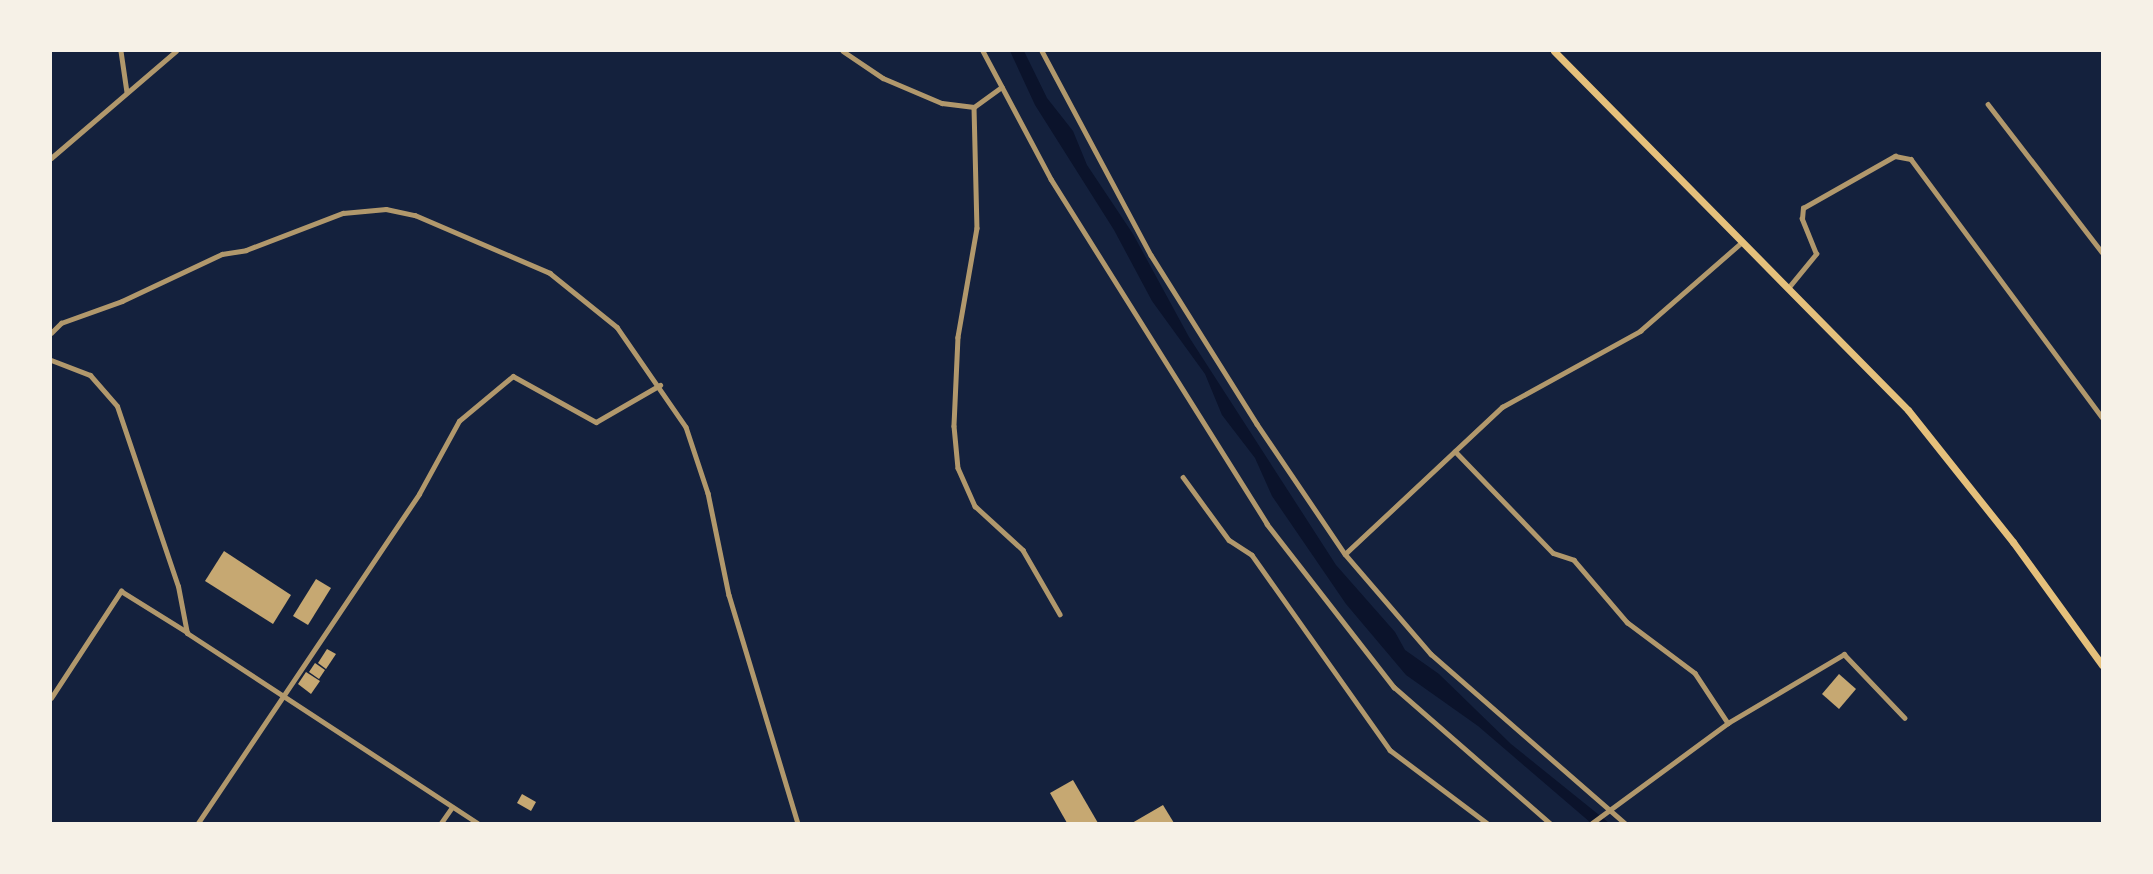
<!DOCTYPE html>
<style>
body{margin:0}
#map{position:relative;width:2153px;height:874px;overflow:hidden;background:#14213d;font-family:Cabin,sans-serif}
div>[style]{position:absolute}
.water>*{inset:0;background:#0b132b}
.building>*{inset:0;background:#c6a872}
.minor>*{height:4.5px;margin:-2.25px;padding:0 2.25px;transform-origin:2.25px;border-radius:2.25px;background:#b1986c}
.tertiary>*{height:5px;margin:-2.5px;padding:0 2.5px;transform-origin:2.5px;border-radius:2.5px;background:#b1986c}
.trunk>*{height:7px;margin:-3.5px;padding:0 3.5px;transform-origin:3.5px;border-radius:3.5px;background:#e5c07b}
span{translate:-50% -50%;white-space:nowrap;text-align:center;line-height:1.15;-webkit-text-stroke:5px #f6f1e7;paint-order:stroke}
.frame{position:absolute;inset:0;border:52px solid #f6f1e7;pointer-events:none}
</style>
<div id="map">
<div class="water">
<div style="clip-path:polygon(1010px 51px,1024px 51px,1047px 98px,1073px 131px,1087px 165px,1133px 234px,1189px 337px,1336px 565px,1395px 632px,1405px 650px,1439px 674px,1511px 744px,1609px 823px,1591px 823px,1478px 726px,1406px 675px,1346px 604px,1272px 496px,1255px 458px,1222px 415px,1205px 374px,1152px 301px,1114px 230px,1035px 105px)"></div>
</div>
<div class="building">
<div style="clip-path:polygon(224px 551px,291px 595px,273px 624px,205px 581px)"></div>
<div style="clip-path:polygon(316px 579px,331px 588px,308px 625px,293px 616px)"></div>
<div style="clip-path:polygon(327px 649px,336px 654px,326px 669px,318px 663px)"></div>
<div style="clip-path:polygon(315px 663px,325px 670px,319px 679px,309px 672px)"></div>
<div style="clip-path:polygon(306px 672px,320px 681px,311px 694px,298px 684px)"></div>
<div style="clip-path:polygon(1839px 674px,1856px 689px,1839px 709px,1822px 694px)"></div>
<div style="clip-path:polygon(1073px 780px,1098px 823px,1067px 823px,1050px 793px)"></div>
<div style="clip-path:polygon(522px 794px,536px 802px,531px 811px,517px 803px)"></div>
<div style="clip-path:polygon(1163px 805px,1174px 823px,1132px 823px)"></div>
</div>
<div class="minor">
<div style="left:121px;top:51px;width:41px;rotate:81.7deg"></div>
<div style="left:843px;top:51px;width:48px;rotate:34deg"></div>
<div style="left:883px;top:78px;width:64px;rotate:23deg"></div>
<div style="left:942px;top:103px;width:32px;rotate:7deg"></div>
<div style="left:974px;top:107px;width:34px;rotate:-36deg"></div>
<div style="left:983px;top:51px;width:145px;rotate:62deg"></div>
<div style="left:1051px;top:179px;width:407px;rotate:57.9deg"></div>
<div style="left:1267px;top:524px;width:207px;rotate:52.1deg"></div>
<div style="left:1394px;top:687px;width:207px;rotate:41.1deg"></div>
<div style="left:1042px;top:51px;width:231px;rotate:61.9deg"></div>
<div style="left:1151px;top:255px;width:199px;rotate:57.9deg"></div>
<div style="left:1257px;top:424px;width:157px;rotate:55.9deg"></div>
<div style="left:1345px;top:554px;width:132px;rotate:49.3deg"></div>
<div style="left:1431px;top:654px;width:257px;rotate:41.1deg"></div>
<div style="left:1988px;top:104px;width:187px;rotate:52.4deg"></div>
<div style="left:974px;top:107px;width:121px;rotate:88.6deg"></div>
<div style="left:977px;top:228px;width:111px;rotate:99.9deg"></div>
<div style="left:958px;top:337px;width:89px;rotate:92.6deg"></div>
<div style="left:954px;top:426px;width:42px;rotate:84.6deg"></div>
<div style="left:958px;top:468px;width:42px;rotate:65.9deg"></div>
<div style="left:975px;top:506px;width:65px;rotate:42.5deg"></div>
<div style="left:1023px;top:550px;width:74px;rotate:60deg"></div>
<div style="left:1789px;top:287px;width:43px;rotate:-50.7deg"></div>
<div style="left:1816px;top:254px;width:38px;rotate:-112deg"></div>
<div style="left:1802px;top:219px;width:11px;rotate:-85deg"></div>
<div style="left:1803px;top:208px;width:106px;rotate:-29.5deg"></div>
<div style="left:1895px;top:156px;width:16px;rotate:11deg"></div>
<div style="left:1911px;top:159px;width:321px;rotate:53.5deg"></div>
<div style="left:51px;top:333px;width:14px;rotate:-45deg"></div>
<div style="left:61px;top:323px;width:65px;rotate:-19.8deg"></div>
<div style="left:122px;top:301px;width:110px;rotate:-25.2deg"></div>
<div style="left:222px;top:254px;width:24px;rotate:-9deg"></div>
<div style="left:246px;top:250px;width:104px;rotate:-20.9deg"></div>
<div style="left:343px;top:213px;width:43px;rotate:-5.3deg"></div>
<div style="left:386px;top:209px;width:30px;rotate:12deg"></div>
<div style="left:415px;top:215px;width:147px;rotate:23.2deg"></div>
<div style="left:550px;top:273px;width:86px;rotate:38.9deg"></div>
<div style="left:617px;top:327px;width:121px;rotate:55.4deg"></div>
<div style="left:686px;top:427px;width:70px;rotate:71.6deg"></div>
<div style="left:708px;top:493px;width:104px;rotate:78.4deg"></div>
<div style="left:729px;top:595px;width:238px;rotate:73.2deg"></div>
<div style="left:1455px;top:451px;width:141px;rotate:46.1deg"></div>
<div style="left:1553px;top:553px;width:22px;rotate:18deg"></div>
<div style="left:1574px;top:560px;width:82px;rotate:49.5deg"></div>
<div style="left:1627px;top:622px;width:85px;rotate:36.9deg"></div>
<div style="left:1695px;top:673px;width:60px;rotate:56.6deg"></div>
<div style="left:1183px;top:477px;width:78px;rotate:53.9deg"></div>
<div style="left:1229px;top:540px;width:27px;rotate:33deg"></div>
<div style="left:1252px;top:555px;width:239px;rotate:54.7deg"></div>
<div style="left:1390px;top:750px;width:121px;rotate:37deg"></div>
<div style="left:1345px;top:554px;width:215px;rotate:-43.1deg"></div>
<div style="left:1502px;top:407px;width:158px;rotate:-28.8deg"></div>
<div style="left:1640px;top:331px;width:135px;rotate:-41.1deg"></div>
<div style="left:51px;top:698px;width:128px;rotate:-56.8deg"></div>
<div style="left:121px;top:591px;width:78px;rotate:31.8deg"></div>
<div style="left:198px;top:823px;width:396px;rotate:-56.1deg"></div>
<div style="left:419px;top:494px;width:83px;rotate:-61.3deg"></div>
<div style="left:459px;top:421px;width:70px;rotate:-39.8deg"></div>
<div style="left:513px;top:376px;width:95px;rotate:29deg"></div>
<div style="left:596px;top:422px;width:74px;rotate:-30deg"></div>
<div style="left:441px;top:823px;width:19px;rotate:-55deg"></div>
<div style="left:1592px;top:823px;width:169px;rotate:-36.3deg"></div>
<div style="left:1728px;top:723px;width:135px;rotate:-30.7deg"></div>
<div style="left:1844px;top:654px;width:88px;rotate:46.4deg"></div>
</div>
<div class="tertiary">
<div style="left:51px;top:158px;width:165px;rotate:-40.6deg"></div>
<div style="left:51px;top:360px;width:42px;rotate:21deg"></div>
<div style="left:90px;top:375px;width:41px;rotate:48.9deg"></div>
<div style="left:117px;top:406px;width:190px;rotate:71.3deg"></div>
<div style="left:178px;top:586px;width:48px;rotate:79.2deg"></div>
<div style="left:187px;top:633px;width:347px;rotate:33.2deg"></div>
</div>
<div class="trunk">
<div style="left:1554px;top:51px;width:504px;rotate:45.4deg"></div>
<div style="left:1908px;top:410px;width:169px;rotate:51.5deg"></div>
<div style="left:2013px;top:542px;width:152px;rotate:54.1deg"></div>
</div>
<div class="frame"></div>
</div>
